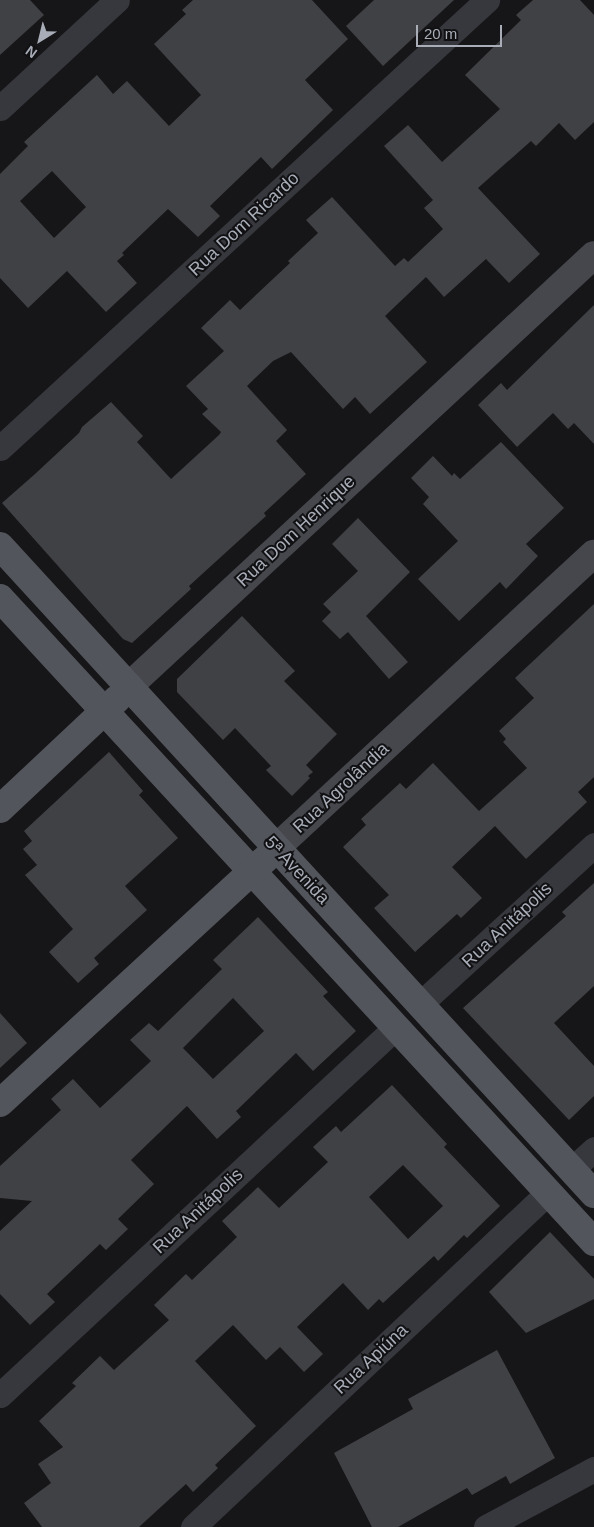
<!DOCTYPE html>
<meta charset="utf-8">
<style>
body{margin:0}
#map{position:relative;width:594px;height:1527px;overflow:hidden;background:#161618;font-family:Helvetica,sans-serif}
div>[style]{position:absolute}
.building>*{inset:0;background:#404145}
.street>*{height:25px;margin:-12.5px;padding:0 12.5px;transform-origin:12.5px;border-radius:12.5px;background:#37383d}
.secondary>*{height:28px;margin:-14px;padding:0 14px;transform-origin:14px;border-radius:14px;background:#45474d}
.primary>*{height:28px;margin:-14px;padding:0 14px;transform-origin:14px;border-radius:14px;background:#53555c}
span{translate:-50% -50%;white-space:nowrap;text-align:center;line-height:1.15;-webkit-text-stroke:4px #111113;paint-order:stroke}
.street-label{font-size:18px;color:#a8adb8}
.north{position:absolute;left:15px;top:15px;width:50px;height:50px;-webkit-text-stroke:4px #111113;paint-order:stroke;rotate:216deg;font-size:14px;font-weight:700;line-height:20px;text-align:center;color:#a8adb8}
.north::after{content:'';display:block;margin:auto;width:18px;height:22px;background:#a8adb8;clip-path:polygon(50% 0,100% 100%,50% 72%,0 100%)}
.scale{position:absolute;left:416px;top:25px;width:86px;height:22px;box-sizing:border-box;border:2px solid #a8adb8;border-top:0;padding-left:6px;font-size:15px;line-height:18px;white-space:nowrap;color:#a8adb8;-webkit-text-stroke:4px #111113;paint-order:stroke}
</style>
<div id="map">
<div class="building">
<div style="clip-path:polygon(0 0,30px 0,44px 15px,0 55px)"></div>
<div style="clip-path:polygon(evenodd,193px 0,312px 0,348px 39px,305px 80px,333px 110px,272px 169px,261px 157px,210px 206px,220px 216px,198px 237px,168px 209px,122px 253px,124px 255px,117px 261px,137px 283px,106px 312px,67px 271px,28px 308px,0 278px,0 174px,28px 146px,24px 142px,97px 75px,113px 94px,127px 81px,169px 126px,201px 95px,154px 44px,186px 14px,182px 10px,193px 0,52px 171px,86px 207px,54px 238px,20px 201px,52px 171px)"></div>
<div style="clip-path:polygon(374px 0,454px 0,383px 66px,346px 26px)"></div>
<div style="clip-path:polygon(533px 0,580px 0,594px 15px,594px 122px,575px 140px,559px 123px,536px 146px,531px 141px,478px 188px,540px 254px,509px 283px,486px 259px,444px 297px,426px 277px,385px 316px,427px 362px,370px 414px,355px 397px,343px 409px,291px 352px,273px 361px,247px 386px,287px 430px,276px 441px,306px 474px,264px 513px,266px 516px,189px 586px,191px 589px,132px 643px,123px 639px,2px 503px,35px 474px,79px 433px,82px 427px,111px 402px,143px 436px,137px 442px,171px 479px,219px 435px,221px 432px,202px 414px,208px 409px,186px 386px,224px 351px,201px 328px,230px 300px,240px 310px,290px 263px,288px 261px,318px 233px,306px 220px,332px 197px,395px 266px,404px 258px,408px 262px,443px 229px,424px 208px,433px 200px,384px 146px,408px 125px,442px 162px,500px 109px,465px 75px,521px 20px,516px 15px)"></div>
<div style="clip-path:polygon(594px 305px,594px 444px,574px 423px,568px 429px,553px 413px,517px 447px,478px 405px,501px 383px,507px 390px)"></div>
<div style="clip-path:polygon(501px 442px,564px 508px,526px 544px,538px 556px,506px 589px,500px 582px,459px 621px,418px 579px,458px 541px,423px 504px,429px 497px,411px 478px,433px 456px,452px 476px,454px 473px,460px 479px)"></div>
<div style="clip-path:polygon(358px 518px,410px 572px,366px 616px,408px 662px,389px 679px,348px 632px,340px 639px,322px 621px,331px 612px,323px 604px,358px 571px,332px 544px)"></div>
<div style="clip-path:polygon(594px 604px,594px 777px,578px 792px,587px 802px,526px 859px,495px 826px,452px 867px,482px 898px,461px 918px,457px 914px,415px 952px,374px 908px,389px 895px,343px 847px,366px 825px,361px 819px,400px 783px,406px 789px,433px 763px,479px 811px,527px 768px,503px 742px,506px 739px,499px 731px,534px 698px,515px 678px)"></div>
<div style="clip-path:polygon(242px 616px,295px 671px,284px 681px,337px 734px,306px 765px,313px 772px,308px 776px,310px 778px,292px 796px,266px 770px,271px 766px,235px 728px,223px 740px,177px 692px,177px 679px)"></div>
<div style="clip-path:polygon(109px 752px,143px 791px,139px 795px,178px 838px,125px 886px,147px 910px,94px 958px,99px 964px,78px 983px,49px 952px,73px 929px,25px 875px,37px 865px,23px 849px,32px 841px,24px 831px)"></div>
<div style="clip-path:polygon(594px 883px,594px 986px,554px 1023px,594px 1066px,594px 1096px,569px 1120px,463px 1008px,566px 916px,562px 912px)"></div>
<div style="clip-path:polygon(evenodd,258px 917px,328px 992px,323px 996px,356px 1031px,313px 1071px,296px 1053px,236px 1111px,241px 1117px,217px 1139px,187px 1106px,131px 1160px,154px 1184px,118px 1219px,128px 1229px,106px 1250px,100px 1244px,47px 1294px,55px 1302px,30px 1325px,0 1294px,0 1231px,32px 1201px,0 1198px,0 1166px,61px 1110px,51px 1099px,73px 1079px,100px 1108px,151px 1061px,130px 1040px,149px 1023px,158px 1031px,222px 969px,213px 960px,258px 917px,233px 998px,264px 1031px,213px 1079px,183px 1048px,233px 998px)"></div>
<div style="clip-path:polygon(0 1013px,27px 1043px,0 1068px)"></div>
<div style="clip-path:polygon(evenodd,392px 1085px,447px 1144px,444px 1147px,500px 1206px,467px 1238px,464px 1235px,438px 1261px,434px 1256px,383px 1303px,379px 1299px,368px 1310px,343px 1283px,297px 1327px,323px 1354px,304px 1372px,280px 1347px,266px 1360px,233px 1325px,195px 1361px,256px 1426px,215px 1465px,218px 1468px,193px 1492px,186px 1484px,139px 1527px,42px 1527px,24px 1503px,51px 1483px,38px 1464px,63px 1447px,39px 1421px,76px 1386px,72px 1383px,100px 1356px,114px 1370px,169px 1320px,154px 1305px,186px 1274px,192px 1280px,237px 1237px,222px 1221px,258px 1187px,279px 1208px,328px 1162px,313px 1147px,336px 1126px,341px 1132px,392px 1085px,403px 1165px,443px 1206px,408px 1239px,369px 1197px,403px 1165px)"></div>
<div style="clip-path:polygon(550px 1232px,594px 1279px,594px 1299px,526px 1333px,489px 1292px)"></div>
<div style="clip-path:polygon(497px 1350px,555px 1458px,510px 1484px,506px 1476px,472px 1495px,467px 1488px,398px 1527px,372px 1527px,334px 1453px,413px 1409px,408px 1399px)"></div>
</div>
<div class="street">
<div style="left:0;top:108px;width:159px;rotate:-42.7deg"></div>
<div style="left:0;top:448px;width:662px;rotate:-42.61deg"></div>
<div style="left:420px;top:1004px;width:236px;rotate:-42.4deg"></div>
<div style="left:572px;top:1169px;width:30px;rotate:-42deg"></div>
<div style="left:0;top:1395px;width:541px;rotate:-42.9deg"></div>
<div style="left:193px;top:1527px;width:488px;rotate:-43.3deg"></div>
<div style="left:486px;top:1527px;width:123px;rotate:-28.2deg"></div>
</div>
<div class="secondary">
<div style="left:128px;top:687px;width:635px;rotate:-42.83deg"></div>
<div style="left:276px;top:848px;width:433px;rotate:-42.8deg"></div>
</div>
<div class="primary">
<div style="left:0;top:546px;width:879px;rotate:47.49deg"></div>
<div style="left:0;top:598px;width:876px;rotate:47.31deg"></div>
<div style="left:0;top:809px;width:161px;rotate:-43.2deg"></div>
<div style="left:0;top:1103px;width:362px;rotate:-42.6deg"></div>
</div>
<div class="street-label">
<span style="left:244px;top:224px;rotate:-43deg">Rua Dom Ricardo</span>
<span style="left:296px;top:531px;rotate:-43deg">Rua Dom Henrique</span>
<span style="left:341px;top:788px;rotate:-43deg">Rua Agrolândia</span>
<span style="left:297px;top:870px;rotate:47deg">5ª Avenida</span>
<span style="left:507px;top:925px;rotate:-43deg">Rua Anitápolis</span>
<span style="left:198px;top:1211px;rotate:-43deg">Rua Anitápolis</span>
<span style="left:371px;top:1359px;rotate:-43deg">Rua Apiúna</span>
</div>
<div class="north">N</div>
<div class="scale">20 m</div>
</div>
